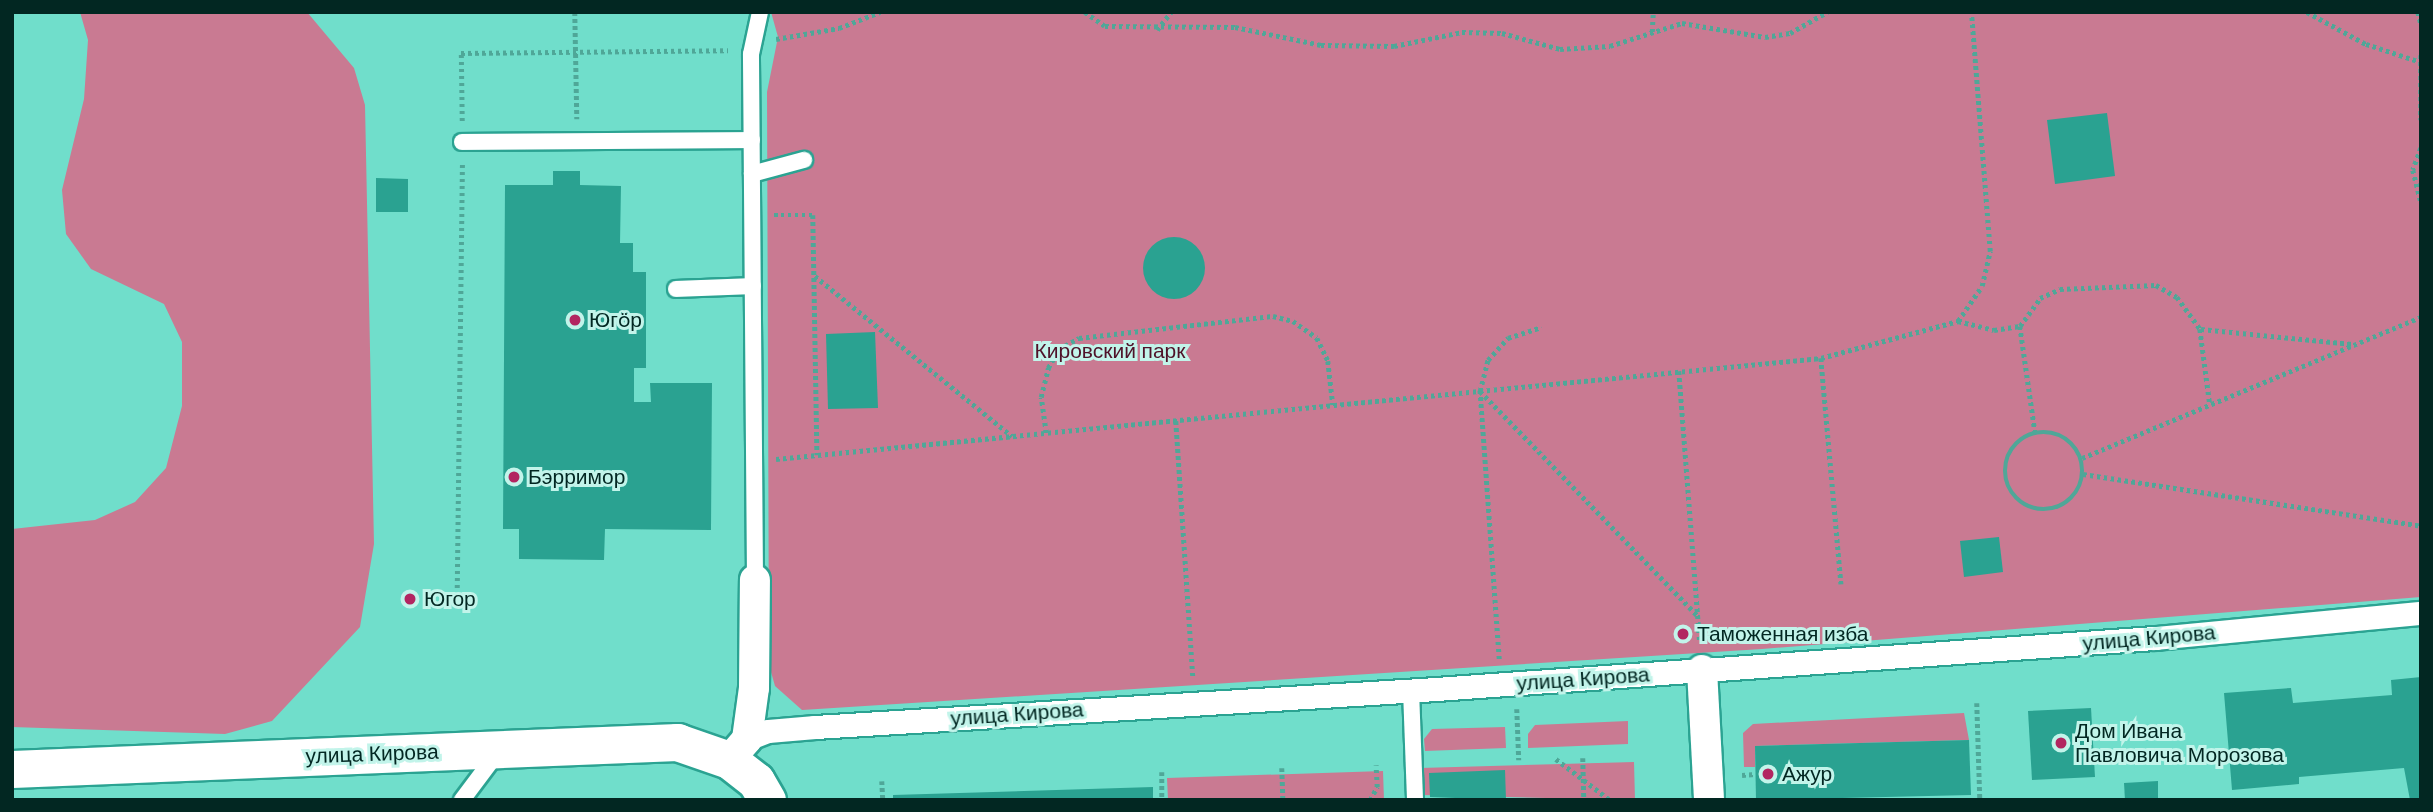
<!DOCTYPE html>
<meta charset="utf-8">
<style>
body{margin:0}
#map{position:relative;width:2433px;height:812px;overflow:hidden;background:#70decb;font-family:"DM Sans",sans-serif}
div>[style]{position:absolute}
.green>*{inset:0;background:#c97a92}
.building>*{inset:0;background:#2aa291}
.round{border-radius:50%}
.path>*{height:4.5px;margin-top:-2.25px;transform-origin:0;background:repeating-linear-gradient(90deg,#4fa798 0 3.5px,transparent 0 7px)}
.path>.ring{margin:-2.25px;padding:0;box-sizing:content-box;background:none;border:4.5px solid #4fa798;border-radius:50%}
.roads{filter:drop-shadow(2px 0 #2ba392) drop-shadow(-2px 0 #2ba392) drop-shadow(0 2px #2ba392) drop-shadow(0 -2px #2ba392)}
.service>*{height:16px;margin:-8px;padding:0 8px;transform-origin:8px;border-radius:8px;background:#fff}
.pedestrian>*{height:23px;margin:-11.5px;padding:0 11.5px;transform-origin:11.5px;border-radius:11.5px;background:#fff}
.minor>*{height:30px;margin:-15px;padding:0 15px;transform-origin:15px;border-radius:15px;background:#fff}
.tertiary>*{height:37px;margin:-18.5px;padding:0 18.5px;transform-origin:18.5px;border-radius:18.5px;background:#fff}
.dots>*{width:19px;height:19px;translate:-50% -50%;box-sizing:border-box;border:4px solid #c2f4ea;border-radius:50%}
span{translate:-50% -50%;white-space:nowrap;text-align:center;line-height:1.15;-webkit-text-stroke:6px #c2f4ea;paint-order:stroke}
.poi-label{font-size:21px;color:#022722}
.left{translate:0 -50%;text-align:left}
.park-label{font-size:21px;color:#4f1229}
.street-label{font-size:21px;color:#022722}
.frame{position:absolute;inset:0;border:14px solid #022722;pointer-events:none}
</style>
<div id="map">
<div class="green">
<div style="clip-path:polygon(80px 12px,307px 12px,354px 68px,365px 105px,374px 544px,360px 627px,272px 721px,225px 734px,12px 727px,12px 529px,95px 520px,135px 502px,166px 468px,182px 406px,182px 342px,164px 304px,91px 269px,66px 234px,62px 190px,84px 99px,88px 40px)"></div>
<div style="clip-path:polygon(771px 12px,2421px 12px,2421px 597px,1762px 649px,802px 710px,775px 686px,769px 665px,767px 92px,778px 37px)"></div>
<div style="clip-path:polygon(1964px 713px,1969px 740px,1755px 746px,1755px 767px,1744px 767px,1743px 733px,1753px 724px)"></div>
<div style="clip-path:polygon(1628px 721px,1628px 744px,1528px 748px,1528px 734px,1535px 725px)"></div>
<div style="clip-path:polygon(1505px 727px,1506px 748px,1425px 751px,1424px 739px,1432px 729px)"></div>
<div style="clip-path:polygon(1634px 762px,1635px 800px,1422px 795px,1420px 768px)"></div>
<div style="clip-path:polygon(1383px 771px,1384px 800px,1168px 800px,1167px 778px)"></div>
</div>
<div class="building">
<div style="clip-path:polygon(2107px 113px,2115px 176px,2055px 184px,2047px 120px)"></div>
<div style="clip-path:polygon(553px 171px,580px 171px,580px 185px,621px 186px,620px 243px,633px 243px,633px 272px,646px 272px,646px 368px,634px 368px,634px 402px,651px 402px,650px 383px,712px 383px,711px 530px,605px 529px,604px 560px,519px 559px,519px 529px,503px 529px,505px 185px,553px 185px)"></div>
<div style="clip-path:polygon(376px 178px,408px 179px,408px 212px,376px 212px)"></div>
<div class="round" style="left:1143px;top:237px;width:62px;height:62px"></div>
<div style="clip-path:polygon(875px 332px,878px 408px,828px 409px,826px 334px)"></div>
<div style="clip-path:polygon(1999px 537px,2003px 572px,1964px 577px,1960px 541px)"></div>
<div style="clip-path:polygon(2421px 677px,2421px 800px,2410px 800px,2404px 768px,2299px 777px,2299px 784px,2232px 790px,2224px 693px,2291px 688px,2293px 703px,2392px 695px,2391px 680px)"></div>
<div style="clip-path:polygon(2091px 708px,2095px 777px,2032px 780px,2028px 711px)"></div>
<div style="clip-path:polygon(1969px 740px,1971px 795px,1756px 800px,1755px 746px)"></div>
<div style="clip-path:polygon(1505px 770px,1506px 800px,1430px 797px,1429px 773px)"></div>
<div style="clip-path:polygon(2158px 781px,2158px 800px,2125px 800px,2124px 783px)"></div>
<div style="clip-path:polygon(1153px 787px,1153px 800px,893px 800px,893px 795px)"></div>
</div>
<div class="path">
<div style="left:575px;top:12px;width:107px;rotate:88.9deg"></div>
<div style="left:1085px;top:12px;width:24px;rotate:35deg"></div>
<div style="left:1105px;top:26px;width:130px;rotate:0.4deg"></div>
<div style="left:1235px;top:27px;width:88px;rotate:11.8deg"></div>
<div style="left:1321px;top:45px;width:73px;rotate:0.8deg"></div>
<div style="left:1394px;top:46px;width:69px;rotate:-11.6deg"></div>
<div style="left:1462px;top:32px;width:40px;rotate:1.4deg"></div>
<div style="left:1502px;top:33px;width:60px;rotate:15.4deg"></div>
<div style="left:1560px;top:49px;width:50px;rotate:-3.4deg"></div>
<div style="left:1610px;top:46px;width:76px;rotate:-17.7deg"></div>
<div style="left:1682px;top:23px;width:84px;rotate:9.6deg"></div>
<div style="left:1765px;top:37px;width:25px;rotate:-9deg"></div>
<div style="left:1790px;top:33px;width:43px;rotate:-29.6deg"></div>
<div style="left:2307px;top:12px;width:67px;rotate:28.5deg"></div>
<div style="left:2366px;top:44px;width:58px;rotate:18.1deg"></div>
<div style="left:2418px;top:12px;width:12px;rotate:76deg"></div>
<div style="left:1157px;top:30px;width:23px;rotate:-52deg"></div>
<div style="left:1652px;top:32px;width:20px;rotate:-87deg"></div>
<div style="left:776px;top:39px;width:64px;rotate:-9.9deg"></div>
<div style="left:839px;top:28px;width:44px;rotate:-21.3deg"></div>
<div style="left:2421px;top:55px;width:65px;rotate:90deg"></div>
<div style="left:462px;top:121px;width:68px;rotate:-90.8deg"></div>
<div style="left:461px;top:53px;width:267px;rotate:-0.6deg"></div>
<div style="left:2421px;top:148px;width:23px;rotate:110deg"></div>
<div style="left:2413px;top:170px;width:34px;rotate:76deg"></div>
<div style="left:774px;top:215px;width:39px"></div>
<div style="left:813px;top:215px;width:240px;rotate:89deg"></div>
<div style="left:815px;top:276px;width:254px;rotate:39.1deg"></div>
<div style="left:1958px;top:321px;width:37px;rotate:14deg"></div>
<div style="left:1994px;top:330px;width:26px;rotate:-9deg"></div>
<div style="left:2020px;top:326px;width:34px;rotate:-54deg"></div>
<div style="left:2040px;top:298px;width:22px;rotate:-24deg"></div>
<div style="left:2060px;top:289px;width:96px;rotate:-2.4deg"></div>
<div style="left:2156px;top:285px;width:24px;rotate:30deg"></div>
<div style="left:2177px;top:297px;width:39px;rotate:54deg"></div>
<div style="left:2200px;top:329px;width:77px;rotate:82.5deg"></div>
<div style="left:2020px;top:326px;width:107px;rotate:81.9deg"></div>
<div style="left:2201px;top:329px;width:152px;rotate:5.7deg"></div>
<div style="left:1821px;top:358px;width:227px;rotate:84.9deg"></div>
<div style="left:1679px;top:371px;width:271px;rotate:85.6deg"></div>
<div style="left:1480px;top:391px;width:313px;rotate:45.9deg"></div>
<div style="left:1176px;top:421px;width:258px;rotate:86.2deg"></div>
<div class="ring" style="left:2005px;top:432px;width:73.5px;height:73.5px"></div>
<div style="left:1046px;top:433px;width:36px;rotate:-98deg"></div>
<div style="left:1041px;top:397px;width:30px;rotate:-76deg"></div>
<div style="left:1048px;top:368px;width:22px;rotate:-60deg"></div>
<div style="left:1059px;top:349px;width:23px;rotate:-29deg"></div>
<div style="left:1079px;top:338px;width:195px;rotate:-6.5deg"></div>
<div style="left:1273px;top:316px;width:21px;rotate:14deg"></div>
<div style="left:1293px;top:321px;width:29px;rotate:35deg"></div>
<div style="left:1317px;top:338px;width:25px;rotate:64deg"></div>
<div style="left:1328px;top:361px;width:44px;rotate:83.5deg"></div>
<div style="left:2082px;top:458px;width:367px;rotate:-22.6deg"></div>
<div style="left:776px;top:459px;width:1050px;rotate:-5.52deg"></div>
<div style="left:1821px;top:358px;width:142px;rotate:-15.1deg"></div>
<div style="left:1958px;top:321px;width:42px;rotate:-55.6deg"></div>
<div style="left:1982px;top:286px;width:36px;rotate:-77deg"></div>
<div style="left:1990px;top:251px;width:240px;rotate:-94.5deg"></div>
<div style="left:2083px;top:474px;width:342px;rotate:8.7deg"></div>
<div style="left:457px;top:588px;width:424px;rotate:-89.3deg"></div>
<div style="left:1499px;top:659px;width:269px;rotate:-94.1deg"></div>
<div style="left:1480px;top:391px;width:32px;rotate:-76deg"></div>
<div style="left:1488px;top:360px;width:30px;rotate:-48deg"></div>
<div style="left:1508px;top:338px;width:35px;rotate:-18deg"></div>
<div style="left:1977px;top:703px;width:97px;rotate:88.2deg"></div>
<div style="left:1517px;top:709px;width:51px;rotate:87.8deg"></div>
<div style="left:1583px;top:758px;width:42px;rotate:88.6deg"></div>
<div style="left:1556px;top:759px;width:68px;rotate:37.2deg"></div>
<div style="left:1282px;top:768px;width:30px;rotate:88deg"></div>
<div style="left:1162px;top:772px;width:28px;rotate:90deg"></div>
<div style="left:1742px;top:775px;width:13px;rotate:-4deg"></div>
<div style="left:882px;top:781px;width:19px;rotate:87deg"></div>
<div style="left:1275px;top:800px;width:16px"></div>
<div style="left:1370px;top:800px;width:15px;rotate:-62deg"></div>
<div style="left:1377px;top:787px;width:22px;rotate:-93deg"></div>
</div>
<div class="roads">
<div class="service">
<div style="left:462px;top:142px;width:290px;rotate:-0.4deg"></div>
<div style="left:752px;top:174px;width:54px;rotate:-15.1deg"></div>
<div style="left:676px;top:289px;width:77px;rotate:-2.2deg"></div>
<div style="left:755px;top:580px;width:526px;rotate:-90.44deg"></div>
<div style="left:751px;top:54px;width:43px;rotate:-77.9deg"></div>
<div style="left:1411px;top:690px;width:110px;rotate:87.9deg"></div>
<div style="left:462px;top:800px;width:60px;rotate:-53.1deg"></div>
</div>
<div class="pedestrian">
<div style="left:747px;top:739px;width:22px;rotate:-21deg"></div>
<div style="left:768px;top:731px;width:47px;rotate:-4.9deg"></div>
<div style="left:815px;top:727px;width:622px;rotate:-3.5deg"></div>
<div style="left:1436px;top:689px;width:721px;rotate:-4.06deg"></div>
<div style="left:2155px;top:638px;width:267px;rotate:-5.4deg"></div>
</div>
<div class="minor">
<div style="left:1702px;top:670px;width:130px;rotate:86.9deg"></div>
<div style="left:729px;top:760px;width:28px;rotate:-49deg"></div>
<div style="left:747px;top:739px;width:51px;rotate:-82.2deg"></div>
<div style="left:754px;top:688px;width:108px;rotate:-89.5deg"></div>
</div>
<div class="tertiary">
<div style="left:12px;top:769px;width:666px;rotate:-2.33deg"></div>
<div style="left:677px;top:742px;width:55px;rotate:19.1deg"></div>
<div style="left:729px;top:760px;width:34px;rotate:38deg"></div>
<div style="left:756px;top:781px;width:22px;rotate:60deg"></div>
</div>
</div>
<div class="dots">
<div style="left:575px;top:320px;background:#b22661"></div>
<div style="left:514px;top:477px;background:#b22661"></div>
<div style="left:410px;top:599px;background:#b22661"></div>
<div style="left:1683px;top:634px;background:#b22661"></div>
<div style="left:2061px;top:743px;background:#b22661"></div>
<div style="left:1768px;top:774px;background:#b22661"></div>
</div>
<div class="poi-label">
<span class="left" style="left:589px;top:320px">Югöр</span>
<span class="left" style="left:528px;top:477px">Бэрримор</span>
<span class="left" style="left:424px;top:599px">Югор</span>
<span class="left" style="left:1697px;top:634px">Таможенная изба</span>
<span class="left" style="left:2075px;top:743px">Дом Ивана<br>Павловича Морозова</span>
<span class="left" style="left:1782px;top:774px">Ажур</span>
</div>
<div class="park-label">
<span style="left:1110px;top:351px">Кировский парк</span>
</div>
<div class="street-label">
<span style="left:2149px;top:638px;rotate:-5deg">улица Кирова</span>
<span style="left:1583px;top:679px;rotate:-4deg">улица Кирова</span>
<span style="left:1017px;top:714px;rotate:-4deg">улица Кирова</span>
<span style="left:372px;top:754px;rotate:-2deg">улица Кирова</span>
</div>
<div class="frame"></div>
</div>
